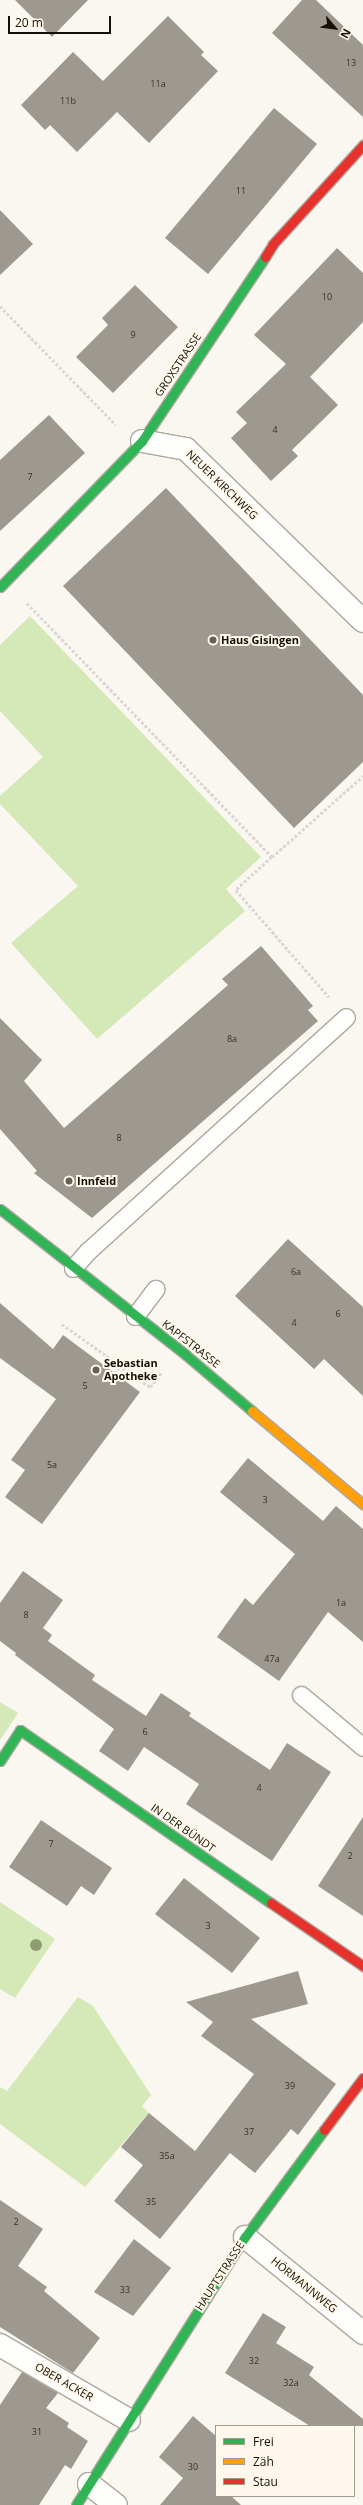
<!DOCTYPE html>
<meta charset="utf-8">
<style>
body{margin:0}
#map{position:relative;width:363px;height:2505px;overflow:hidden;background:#faf7f0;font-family:"Open Sans",sans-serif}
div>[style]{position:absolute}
.green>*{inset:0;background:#d4e8b8}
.building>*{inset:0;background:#9d9990}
.path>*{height:2.5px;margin-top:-1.25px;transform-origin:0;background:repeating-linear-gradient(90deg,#dad8d6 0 3px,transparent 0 5px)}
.roads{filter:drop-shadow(1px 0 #aca89f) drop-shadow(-1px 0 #aca89f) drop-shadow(0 1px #aca89f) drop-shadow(0 -1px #aca89f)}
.lane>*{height:17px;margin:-8.5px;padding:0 8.5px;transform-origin:8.5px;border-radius:8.5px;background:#fefefd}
.street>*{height:22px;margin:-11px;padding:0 11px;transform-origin:11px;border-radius:11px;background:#fefefd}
.fast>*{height:9px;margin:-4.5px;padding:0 4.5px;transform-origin:4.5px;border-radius:4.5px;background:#30b455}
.slow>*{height:9px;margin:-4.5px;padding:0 4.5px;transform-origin:4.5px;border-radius:4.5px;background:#ff9f0a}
.jam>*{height:9px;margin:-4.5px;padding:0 4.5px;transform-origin:4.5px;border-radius:4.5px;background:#e5322d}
.trees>*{width:12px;height:12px;margin:-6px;border-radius:50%;background:#8f9c74}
.dots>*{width:11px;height:11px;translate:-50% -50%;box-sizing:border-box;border:2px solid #fff8eb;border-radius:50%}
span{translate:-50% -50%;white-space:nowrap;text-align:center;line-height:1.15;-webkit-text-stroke:4px #fff8eb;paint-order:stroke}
.number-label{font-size:9px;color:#373228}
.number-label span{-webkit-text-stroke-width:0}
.street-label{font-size:11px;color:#151005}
.poi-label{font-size:11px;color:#151005;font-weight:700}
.left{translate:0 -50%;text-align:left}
.legend{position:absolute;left:215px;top:2425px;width:140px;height:72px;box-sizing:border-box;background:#fff8eb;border:1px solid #a19b8f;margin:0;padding:5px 7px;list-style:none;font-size:12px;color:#151005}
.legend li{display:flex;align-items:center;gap:8px;height:20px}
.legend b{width:20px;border:1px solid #a19b8f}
.north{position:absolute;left:315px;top:8px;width:40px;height:40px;-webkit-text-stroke:3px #fff8eb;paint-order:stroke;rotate:118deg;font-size:11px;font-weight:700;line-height:16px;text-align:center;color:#151005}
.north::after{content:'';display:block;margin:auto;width:14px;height:18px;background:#151005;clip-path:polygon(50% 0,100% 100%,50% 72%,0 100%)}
.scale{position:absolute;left:8px;top:16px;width:103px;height:18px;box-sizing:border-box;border:2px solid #151005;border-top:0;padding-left:5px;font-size:12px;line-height:14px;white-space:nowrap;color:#151005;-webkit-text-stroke:3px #fff8eb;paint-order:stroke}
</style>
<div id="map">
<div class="green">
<div style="clip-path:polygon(30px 616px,261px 857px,226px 889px,245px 911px,97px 1039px,11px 943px,78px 886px,0 804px,0 796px,43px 757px,0 711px,0 645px)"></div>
<div style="clip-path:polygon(0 1702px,18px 1713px,0 1740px)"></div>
<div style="clip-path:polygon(0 1902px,55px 1939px,15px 1998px,0 1989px)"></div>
<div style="clip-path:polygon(78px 1997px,93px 2006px,151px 2095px,142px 2106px,149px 2113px,85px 2187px,0 2124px,0 2087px,7px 2091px)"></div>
</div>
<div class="building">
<div style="clip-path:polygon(15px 0,88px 0,52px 37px)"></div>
<div style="clip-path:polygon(302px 0,316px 0,363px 45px,363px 117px,272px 33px)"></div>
<div style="clip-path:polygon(168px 16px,204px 52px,201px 55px,218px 71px,149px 143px,117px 112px,77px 152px,50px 125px,45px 130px,21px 105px,73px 52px,103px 81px)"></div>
<div style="clip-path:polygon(274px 108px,317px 144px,208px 274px,165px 238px)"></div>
<div style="clip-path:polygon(0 210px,33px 244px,0 275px)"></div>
<div style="clip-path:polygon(337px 248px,363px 273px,363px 322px,310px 377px,338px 405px,292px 450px,298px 456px,271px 481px,231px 438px,247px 423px,236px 412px,286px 364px,254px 335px)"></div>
<div style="clip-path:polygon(135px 285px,178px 327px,113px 393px,76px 357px,108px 325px,102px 318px)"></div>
<div style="clip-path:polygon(49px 415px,85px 453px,0 531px,0 460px)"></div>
<div style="clip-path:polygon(166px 488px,363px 695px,363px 762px,294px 828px,63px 586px)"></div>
<div style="clip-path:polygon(261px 946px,313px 1006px,308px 1010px,318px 1021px,92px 1218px,34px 1173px,37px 1171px,0 1129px,0 1018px,42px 1060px,24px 1081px,64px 1128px,228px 985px,222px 979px)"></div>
<div style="clip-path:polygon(288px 1239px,363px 1307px,363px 1396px,324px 1359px,314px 1369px,235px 1296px)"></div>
<div style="clip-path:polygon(0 1303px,53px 1349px,63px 1335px,140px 1392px,42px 1524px,5px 1497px,25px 1470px,11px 1460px,56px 1399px,0 1358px)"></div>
<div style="clip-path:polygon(248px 1458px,323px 1521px,336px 1506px,363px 1529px,363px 1642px,328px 1612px,279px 1681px,217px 1637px,245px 1598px,253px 1605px,295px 1554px,220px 1492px)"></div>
<div style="clip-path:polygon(23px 1571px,63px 1600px,43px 1628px,52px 1635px,48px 1641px,95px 1675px,92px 1680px,146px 1716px,161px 1693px,191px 1713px,189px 1716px,270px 1770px,287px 1743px,331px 1772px,272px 1861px,186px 1804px,199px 1784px,144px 1747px,128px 1771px,99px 1751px,114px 1729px,15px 1655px,16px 1653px,0 1641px,0 1603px)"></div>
<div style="clip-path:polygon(363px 1817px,363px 1916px,318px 1886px)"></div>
<div style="clip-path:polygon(41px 1820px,112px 1868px,94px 1895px,81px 1886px,67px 1906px,9px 1867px)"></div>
<div style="clip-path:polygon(184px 1878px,260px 1938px,232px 1973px,155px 1914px)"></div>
<div style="clip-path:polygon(298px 1971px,308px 2004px,251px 2019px,336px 2084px,298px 2135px,291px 2129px,255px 2173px,230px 2153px,160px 2239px,114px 2201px,143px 2165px,121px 2147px,149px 2113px,195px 2151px,254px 2074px,201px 2036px,213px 2022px,186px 2002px)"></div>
<div style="clip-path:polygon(0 2200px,43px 2229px,18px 2266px,47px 2287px,44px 2291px,100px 2338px,73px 2373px,0 2327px)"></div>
<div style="clip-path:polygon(134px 2239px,171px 2268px,133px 2316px,94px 2292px)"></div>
<div style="clip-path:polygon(263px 2313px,286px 2327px,276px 2343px,314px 2367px,309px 2375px,363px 2419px,363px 2426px,310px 2426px,225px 2373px)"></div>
<div style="clip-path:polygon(22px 2372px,58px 2393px,46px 2408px,69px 2423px,67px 2427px,88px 2441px,71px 2469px,65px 2465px,39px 2505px,0 2505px,0 2405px)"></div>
<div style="clip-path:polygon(193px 2416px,216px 2436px,216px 2496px,231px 2496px,241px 2505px,160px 2505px,183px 2478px,159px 2457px)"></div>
</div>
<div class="path">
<div style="left:0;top:306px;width:166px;rotate:45.7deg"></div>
<div style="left:27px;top:603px;width:353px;rotate:46deg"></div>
<div style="left:272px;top:857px;width:122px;rotate:-41.7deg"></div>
<div style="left:272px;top:857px;width:49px;rotate:137.5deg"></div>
<div style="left:236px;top:890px;width:142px;rotate:49deg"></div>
<div style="left:62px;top:1324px;width:108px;rotate:35.6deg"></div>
<div style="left:150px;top:1387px;width:18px;rotate:-52deg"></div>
<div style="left:114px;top:1373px;width:9px;rotate:-49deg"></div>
</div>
<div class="roads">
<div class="lane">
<div style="left:73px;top:1268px;width:23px;rotate:-49deg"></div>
<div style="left:88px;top:1251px;width:348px;rotate:-42.2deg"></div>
<div style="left:135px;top:1316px;width:34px;rotate:-53deg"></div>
<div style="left:301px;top:1695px;width:81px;rotate:40deg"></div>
</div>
<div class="street">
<div style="left:142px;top:441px;width:45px;rotate:10.3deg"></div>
<div style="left:186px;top:449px;width:247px;rotate:44.2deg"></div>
<div style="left:245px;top:2237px;width:152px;rotate:39.1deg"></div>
<div style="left:0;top:2345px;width:149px;rotate:30.2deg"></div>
<div style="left:89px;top:2484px;width:34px;rotate:38deg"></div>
</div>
<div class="fast">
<div style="left:0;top:587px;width:204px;rotate:-45.8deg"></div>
<div style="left:142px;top:441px;width:221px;rotate:-56.2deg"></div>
<div style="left:0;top:1209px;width:236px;rotate:38.1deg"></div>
<div style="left:186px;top:1355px;width:87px;rotate:40.3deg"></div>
<div style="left:0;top:1761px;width:37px;rotate:-57deg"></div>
<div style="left:20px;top:1730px;width:305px;rotate:34.6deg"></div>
<div style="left:76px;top:2505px;width:317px;rotate:-57.8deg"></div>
<div style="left:245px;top:2237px;width:133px;rotate:-53.6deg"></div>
</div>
<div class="slow">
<div style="left:252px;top:1411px;width:145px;rotate:40deg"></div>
</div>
<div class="jam">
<div style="left:265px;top:257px;width:15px;rotate:-58deg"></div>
<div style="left:273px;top:244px;width:134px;rotate:-47.7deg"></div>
<div style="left:271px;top:1903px;width:112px;rotate:34.4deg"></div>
<div style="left:324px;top:2130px;width:65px;rotate:-53.1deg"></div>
</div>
</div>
<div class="trees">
<div style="left:36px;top:1945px"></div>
</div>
<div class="dots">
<div style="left:213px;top:640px;background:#656157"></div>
<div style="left:69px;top:1181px;background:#656157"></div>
<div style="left:96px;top:1370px;background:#656157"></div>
</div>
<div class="number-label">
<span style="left:351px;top:63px">13</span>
<span style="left:158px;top:84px">11a</span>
<span style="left:68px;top:101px">11b</span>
<span style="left:241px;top:191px">11</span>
<span style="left:327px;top:297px">10</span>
<span style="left:133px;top:335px">9</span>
<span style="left:275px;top:430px">4</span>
<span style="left:30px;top:477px">7</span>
<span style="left:232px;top:1039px">8a</span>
<span style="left:119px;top:1138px">8</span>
<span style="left:296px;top:1272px">6a</span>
<span style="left:338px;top:1314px">6</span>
<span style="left:294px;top:1323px">4</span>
<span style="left:85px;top:1386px">5</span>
<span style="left:52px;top:1465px">5a</span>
<span style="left:265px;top:1500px">3</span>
<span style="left:341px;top:1603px">1a</span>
<span style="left:26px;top:1615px">8</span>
<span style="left:272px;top:1659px">47a</span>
<span style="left:145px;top:1732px">6</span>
<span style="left:259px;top:1788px">4</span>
<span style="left:51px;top:1844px">7</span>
<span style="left:350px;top:1856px">2</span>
<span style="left:208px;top:1926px">3</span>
<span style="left:290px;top:2086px">39</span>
<span style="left:249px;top:2132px">37</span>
<span style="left:167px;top:2156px">35a</span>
<span style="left:151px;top:2202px">35</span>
<span style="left:16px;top:2222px">2</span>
<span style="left:125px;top:2290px">33</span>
<span style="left:254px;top:2361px">32</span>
<span style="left:291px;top:2383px">32a</span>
<span style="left:37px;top:2432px">31</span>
<span style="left:193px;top:2467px">30</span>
</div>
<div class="street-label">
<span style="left:178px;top:365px;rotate:-56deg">GROXSTRASSE</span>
<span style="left:222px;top:485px;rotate:44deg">NEUER KIRCHWEG</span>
<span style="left:191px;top:1344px;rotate:38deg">KAPFSTRASSE</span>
<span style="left:183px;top:1828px;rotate:35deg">IN DER BÜNDT</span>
<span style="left:220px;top:2276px;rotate:-57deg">HAUPTSTRASSE</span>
<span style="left:304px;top:2285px;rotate:39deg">HÖRMANNWEG</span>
<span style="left:64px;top:2382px;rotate:30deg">OBER ACKER</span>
</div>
<div class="poi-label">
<span class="left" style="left:221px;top:640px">Haus Gisingen</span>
<span class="left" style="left:77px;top:1181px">Innfeld</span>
<span class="left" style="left:104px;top:1370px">Sebastian<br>Apotheke</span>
</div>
<ul class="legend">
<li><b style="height:5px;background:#30b455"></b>Frei</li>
<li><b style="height:5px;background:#ff9f0a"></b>Zäh</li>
<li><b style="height:5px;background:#e5322d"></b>Stau</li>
</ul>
<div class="north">N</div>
<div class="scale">20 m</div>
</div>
